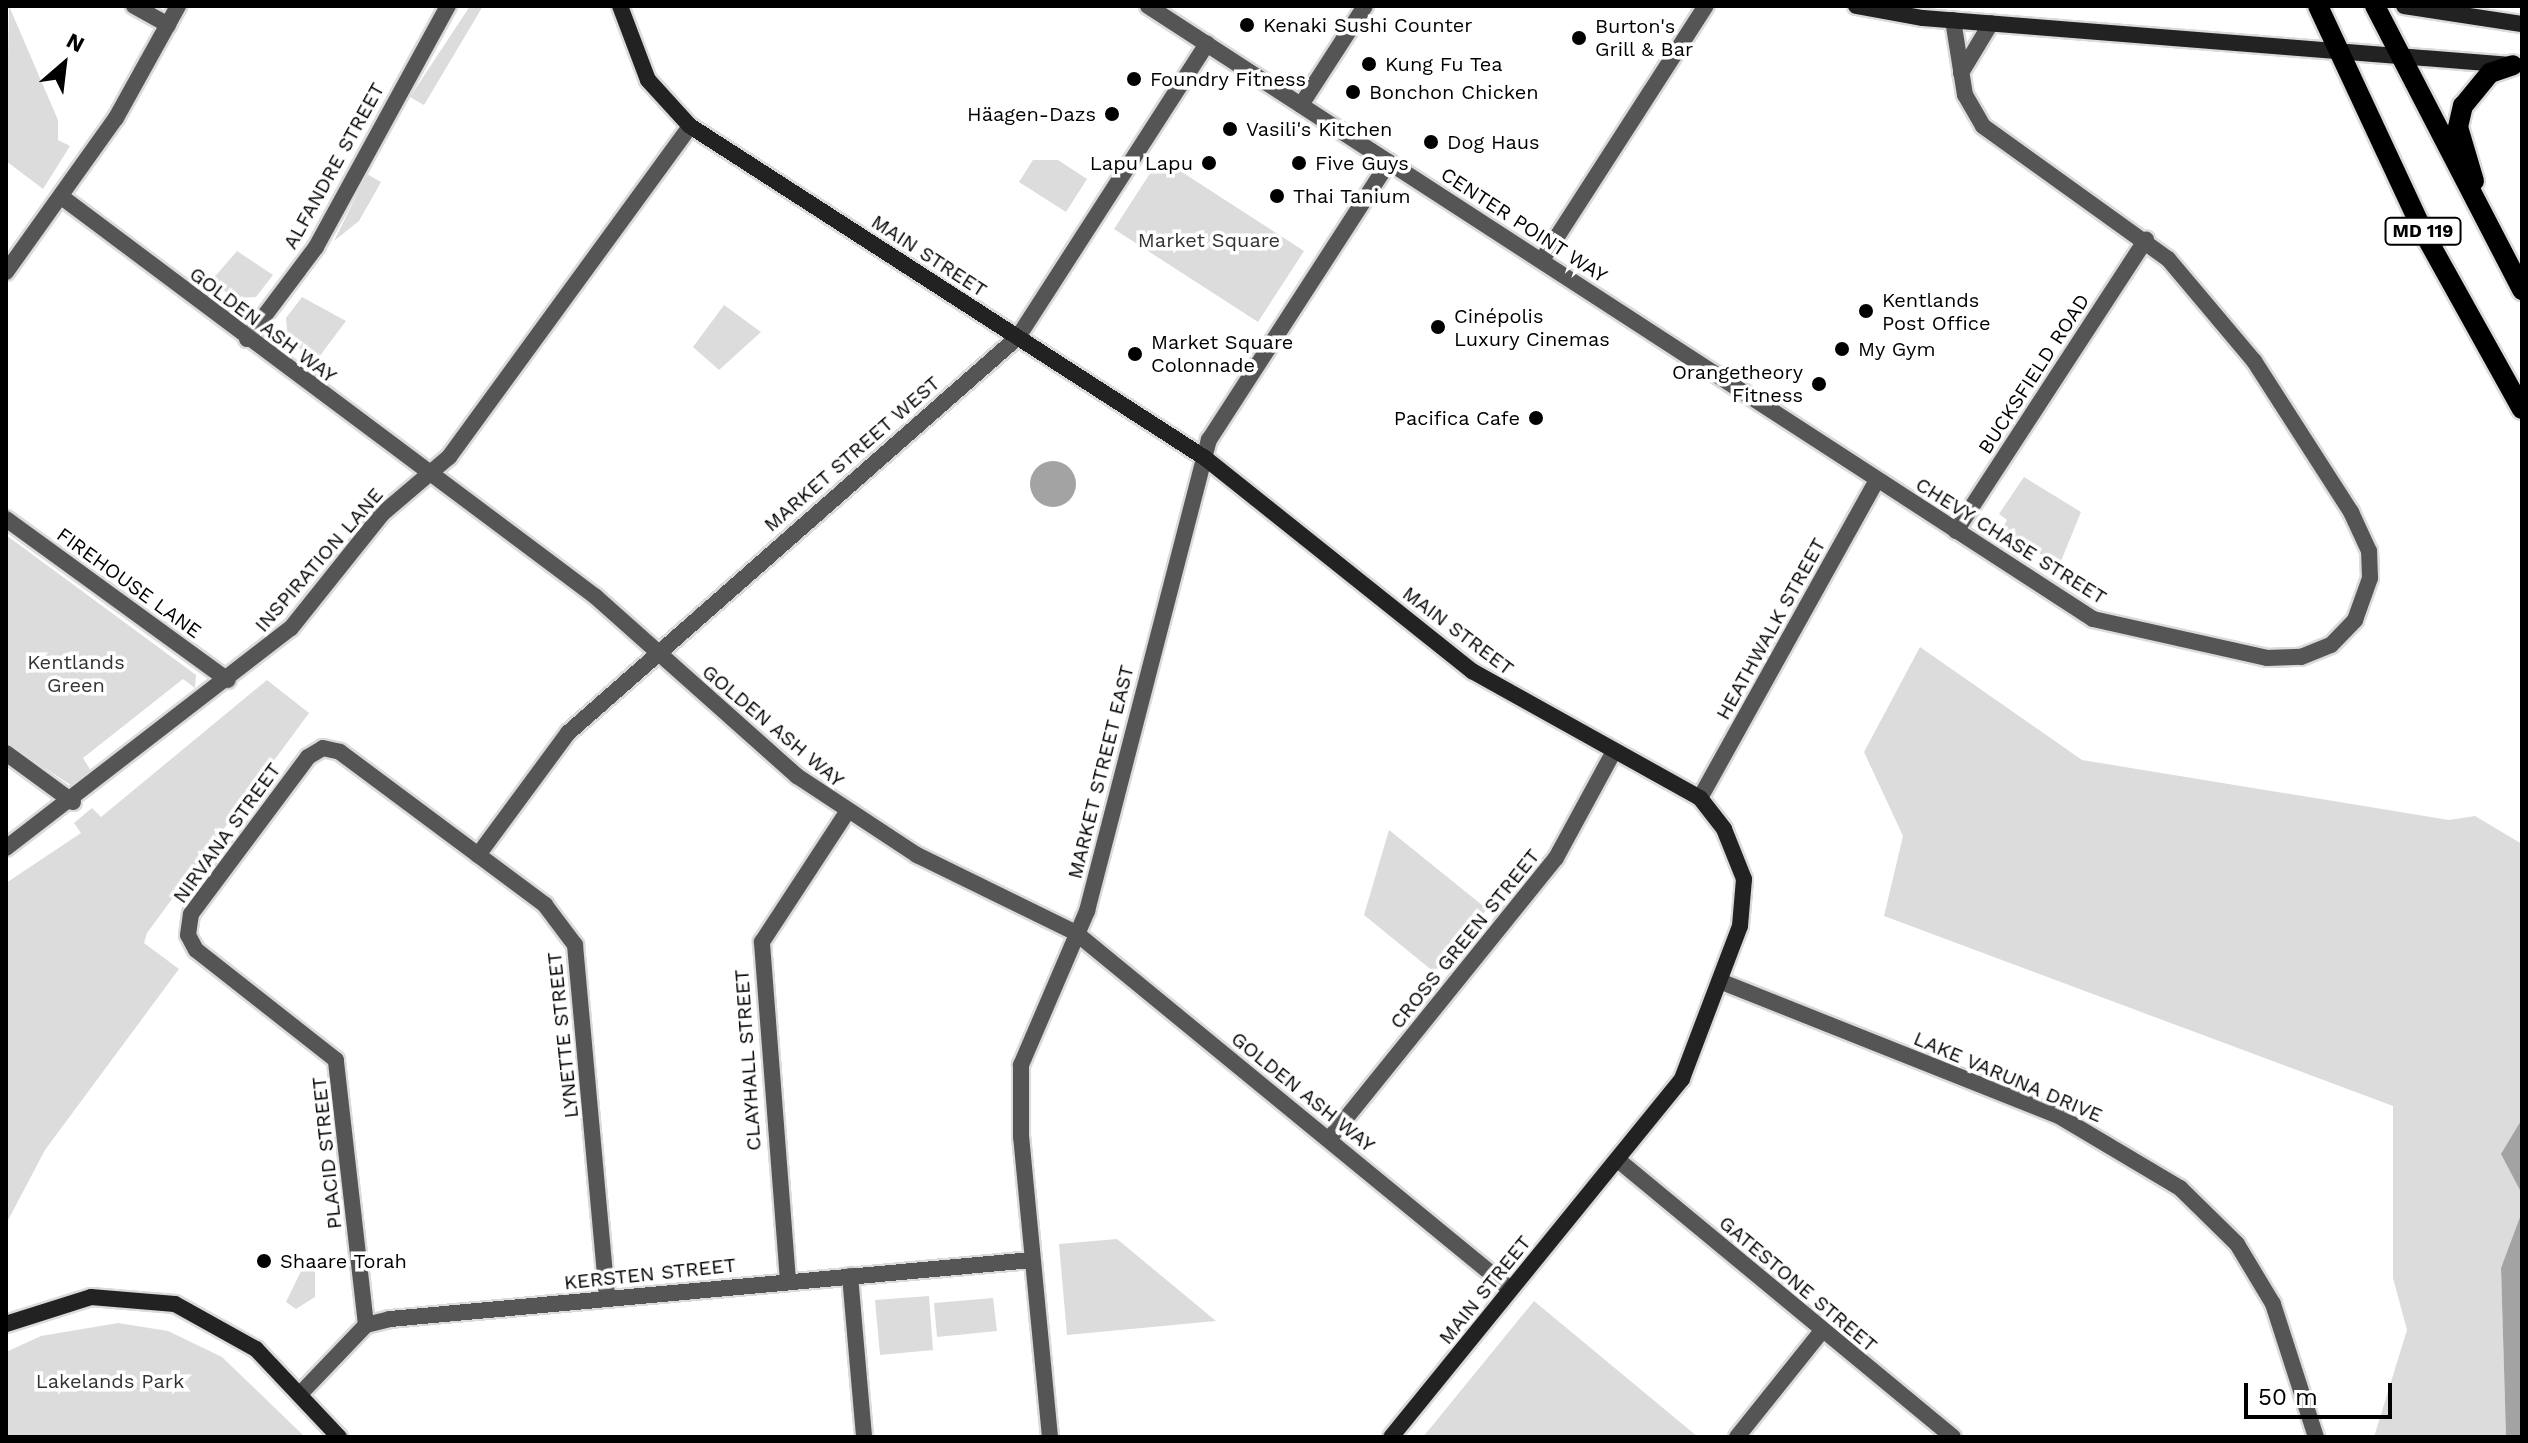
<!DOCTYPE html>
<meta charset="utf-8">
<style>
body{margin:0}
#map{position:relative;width:2528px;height:1443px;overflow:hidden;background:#fff;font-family:"Work Sans",sans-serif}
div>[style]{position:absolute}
.green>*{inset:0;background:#dcdcdc}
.water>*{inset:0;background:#a3a3a3}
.round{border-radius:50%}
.roads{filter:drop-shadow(2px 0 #dbdbdb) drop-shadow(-2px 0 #dbdbdb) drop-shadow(0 2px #dbdbdb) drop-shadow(0 -2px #dbdbdb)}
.street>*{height:16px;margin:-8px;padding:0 8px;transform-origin:8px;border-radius:8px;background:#555}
.secondary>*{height:16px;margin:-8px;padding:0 8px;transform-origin:8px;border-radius:8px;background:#222}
.primary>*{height:20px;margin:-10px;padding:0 10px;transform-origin:10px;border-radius:10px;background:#000}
.dots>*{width:22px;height:22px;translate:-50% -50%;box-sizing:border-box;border:4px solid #fff;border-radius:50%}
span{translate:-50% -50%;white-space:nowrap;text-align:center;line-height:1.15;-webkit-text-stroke:7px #fff;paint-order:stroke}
.shield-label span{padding:2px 6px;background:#fff;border:2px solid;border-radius:6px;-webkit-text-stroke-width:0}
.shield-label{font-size:18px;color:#000;font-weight:700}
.poi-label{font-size:20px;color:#000}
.left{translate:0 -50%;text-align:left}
.right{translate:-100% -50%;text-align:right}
.street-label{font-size:20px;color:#000}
.park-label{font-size:20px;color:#333}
.frame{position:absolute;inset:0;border:8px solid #000;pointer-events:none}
.north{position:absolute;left:24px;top:24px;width:80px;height:80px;-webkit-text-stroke:6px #fff;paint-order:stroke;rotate:28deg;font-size:22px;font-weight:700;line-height:32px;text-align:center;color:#000}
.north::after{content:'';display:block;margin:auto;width:28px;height:36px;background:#000;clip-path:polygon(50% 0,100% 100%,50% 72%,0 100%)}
.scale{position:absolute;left:2244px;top:1383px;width:148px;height:36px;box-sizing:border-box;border:4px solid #000;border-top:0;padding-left:10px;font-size:24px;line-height:28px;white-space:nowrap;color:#000;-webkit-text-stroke:6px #fff;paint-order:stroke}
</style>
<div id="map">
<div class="green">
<div style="clip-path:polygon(9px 6px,58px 120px,58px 140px,70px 146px,43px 189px,6px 161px)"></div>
<div style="clip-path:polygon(470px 6px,483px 6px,424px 105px,410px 97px)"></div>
<div style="clip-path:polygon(1160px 158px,1304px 251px,1258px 322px,1114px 229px)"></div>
<div style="clip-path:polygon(1033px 160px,1058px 160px,1087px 179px,1066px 212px,1019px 182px)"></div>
<div style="clip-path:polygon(367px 174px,381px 182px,359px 221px,334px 241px)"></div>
<div style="clip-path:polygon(237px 251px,273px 275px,256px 297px,234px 298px,211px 281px)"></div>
<div style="clip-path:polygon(302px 297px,346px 321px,316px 361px,288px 340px,286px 318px)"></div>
<div style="clip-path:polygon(724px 305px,761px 332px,719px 370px,693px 347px)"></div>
<div style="clip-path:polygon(2024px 477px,2081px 512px,2059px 566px,2002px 529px,2007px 520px,1999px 514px)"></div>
<div style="clip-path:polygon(6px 535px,196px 675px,195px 688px,183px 679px,83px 758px,91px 771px,72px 786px,6px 742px)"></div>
<div style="clip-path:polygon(1920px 647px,2082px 760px,2449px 820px,2475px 816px,2522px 844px,2522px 1119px,2502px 1154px,2522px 1194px,2522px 1218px,2501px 1268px,2506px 1437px,2374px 1437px,2407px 1330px,2393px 1278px,2393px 1106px,1884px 916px,1903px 836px,1864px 752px)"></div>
<div style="clip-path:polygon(267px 680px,309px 713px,147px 933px,144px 943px,179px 969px,45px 1150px,6px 1224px,6px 883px,81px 833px,74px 823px,92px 808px,101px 817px)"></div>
<div style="clip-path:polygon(1389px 830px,1487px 909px,1434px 972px,1364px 915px)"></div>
<div style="clip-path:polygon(1117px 1239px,1216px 1321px,1067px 1335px,1059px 1244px)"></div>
<div style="clip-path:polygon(315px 1266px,315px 1297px,296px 1309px,286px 1302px,303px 1267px)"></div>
<div style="clip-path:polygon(929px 1296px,933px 1350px,880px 1355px,875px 1300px)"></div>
<div style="clip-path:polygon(993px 1298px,997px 1331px,937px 1337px,934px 1303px)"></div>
<div style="clip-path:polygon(1534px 1301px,1698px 1437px,1423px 1437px)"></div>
<div style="clip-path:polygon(118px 1323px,168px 1331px,222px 1357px,305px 1437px,6px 1437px,6px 1352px,41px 1336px)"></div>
</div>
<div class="water">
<div class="round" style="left:1030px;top:461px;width:46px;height:46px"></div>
<div style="clip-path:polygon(2522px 1119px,2522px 1194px,2501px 1154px)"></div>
<div style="clip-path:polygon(2522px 1212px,2522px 1437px,2506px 1437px,2501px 1268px)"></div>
</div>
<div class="roads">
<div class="street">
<div style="left:134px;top:6px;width:39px;rotate:29deg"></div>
<div style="left:1148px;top:6px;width:1126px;rotate:32.97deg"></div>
<div style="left:2093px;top:619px;width:178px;rotate:12.6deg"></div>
<div style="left:2267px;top:658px;width:34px;rotate:-2deg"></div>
<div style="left:2301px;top:657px;width:32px;rotate:-22deg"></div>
<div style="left:2331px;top:645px;width:35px;rotate:-46deg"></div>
<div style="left:2355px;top:620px;width:45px;rotate:-70.3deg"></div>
<div style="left:2370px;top:578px;width:27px;rotate:-92deg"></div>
<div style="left:2369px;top:551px;width:43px;rotate:-114.8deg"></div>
<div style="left:2351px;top:512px;width:179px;rotate:-122.7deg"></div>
<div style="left:2254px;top:361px;width:133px;rotate:-130.1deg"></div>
<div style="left:2168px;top:259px;width:228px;rotate:-144.3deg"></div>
<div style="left:1983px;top:126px;width:36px;rotate:-120deg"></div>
<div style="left:1965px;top:95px;width:76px;rotate:-99.1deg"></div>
<div style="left:1961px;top:73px;width:58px;rotate:-59deg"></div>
<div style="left:1301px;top:105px;width:118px;rotate:-57.1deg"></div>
<div style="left:63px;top:198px;width:666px;rotate:36.82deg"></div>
<div style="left:596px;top:597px;width:269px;rotate:41.7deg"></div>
<div style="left:797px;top:776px;width:144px;rotate:33.4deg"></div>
<div style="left:917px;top:855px;width:177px;rotate:26.1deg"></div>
<div style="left:1076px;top:933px;width:561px;rotate:39.36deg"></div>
<div style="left:1542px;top:260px;width:302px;rotate:-57.2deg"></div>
<div style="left:6px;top:272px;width:189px;rotate:-54.5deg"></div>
<div style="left:116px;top:118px;width:128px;rotate:-61deg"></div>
<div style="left:247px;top:339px;width:115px;rotate:-53.1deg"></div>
<div style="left:316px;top:247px;width:275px;rotate:-61.3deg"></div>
<div style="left:6px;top:519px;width:274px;rotate:36deg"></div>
<div style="left:1956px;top:531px;width:348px;rotate:-56.9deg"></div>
<div style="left:6px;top:753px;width:83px;rotate:36.2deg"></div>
<div style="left:1700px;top:798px;width:364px;rotate:-60.9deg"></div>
<div style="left:6px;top:848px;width:360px;rotate:-37.7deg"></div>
<div style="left:291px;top:628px;width:146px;rotate:-51.4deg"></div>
<div style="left:382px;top:514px;width:88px;rotate:-40.4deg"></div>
<div style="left:449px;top:457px;width:409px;rotate:-53.9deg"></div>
<div style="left:478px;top:855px;width:152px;rotate:-53.6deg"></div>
<div style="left:568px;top:733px;width:599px;rotate:-41.35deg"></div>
<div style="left:1018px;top:337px;width:349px;rotate:-57.2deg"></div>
<div style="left:1722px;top:982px;width:360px;rotate:21.7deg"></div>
<div style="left:2057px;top:1115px;width:143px;rotate:30.7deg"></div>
<div style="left:2180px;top:1188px;width:80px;rotate:44.5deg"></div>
<div style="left:2237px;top:1244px;width:70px;rotate:59deg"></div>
<div style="left:2273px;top:1304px;width:140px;rotate:72.1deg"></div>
<div style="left:1330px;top:1138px;width:360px;rotate:-51.1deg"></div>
<div style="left:1556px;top:858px;width:122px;rotate:-61.5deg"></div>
<div style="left:1618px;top:1160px;width:435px;rotate:39.6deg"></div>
<div style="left:850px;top:1276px;width:162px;rotate:85deg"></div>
<div style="left:788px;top:1281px;width:340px;rotate:-94.4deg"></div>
<div style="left:762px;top:942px;width:155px;rotate:-56.8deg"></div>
<div style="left:366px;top:1325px;width:267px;rotate:-96.5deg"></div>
<div style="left:336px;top:1060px;width:178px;rotate:-141.8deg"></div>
<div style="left:196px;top:950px;width:17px;rotate:-118deg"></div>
<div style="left:188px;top:935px;width:21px;rotate:-82deg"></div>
<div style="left:191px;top:914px;width:196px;rotate:-53.3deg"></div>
<div style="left:308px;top:757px;width:17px;rotate:-31deg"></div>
<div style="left:323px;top:748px;width:17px;rotate:13deg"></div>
<div style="left:340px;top:752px;width:256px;rotate:36.7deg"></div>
<div style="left:545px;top:905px;width:50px;rotate:53.1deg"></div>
<div style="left:575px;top:945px;width:355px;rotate:84.8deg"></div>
<div style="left:302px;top:1392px;width:93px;rotate:-46.3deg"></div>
<div style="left:366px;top:1325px;width:25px;rotate:-14deg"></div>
<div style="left:390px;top:1319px;width:645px;rotate:-5.25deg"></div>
<div style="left:1050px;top:1437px;width:301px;rotate:-95.5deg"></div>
<div style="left:1021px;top:1137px;width:72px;rotate:-90deg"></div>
<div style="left:1021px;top:1065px;width:168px;rotate:-66.8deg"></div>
<div style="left:1087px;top:911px;width:487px;rotate:-75.5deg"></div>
<div style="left:1209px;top:440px;width:331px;rotate:-57.1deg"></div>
<div style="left:1737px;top:1437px;width:136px;rotate:-51.3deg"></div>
</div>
<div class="secondary">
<div style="left:620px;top:6px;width:79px;rotate:69.3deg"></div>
<div style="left:648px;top:80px;width:62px;rotate:47.6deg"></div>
<div style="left:690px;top:126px;width:613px;rotate:32.81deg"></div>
<div style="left:1205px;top:458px;width:342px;rotate:38.6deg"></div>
<div style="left:1472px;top:671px;width:261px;rotate:29.1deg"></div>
<div style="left:1700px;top:798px;width:39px;rotate:52deg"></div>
<div style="left:1724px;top:829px;width:54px;rotate:68.2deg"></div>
<div style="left:1744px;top:879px;width:47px;rotate:94.9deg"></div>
<div style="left:1740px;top:926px;width:164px;rotate:110.8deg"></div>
<div style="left:1682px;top:1079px;width:461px;rotate:129.1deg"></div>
<div style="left:1856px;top:6px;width:68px;rotate:10.2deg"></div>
<div style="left:1923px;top:18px;width:590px;rotate:4.57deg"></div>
<div style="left:2404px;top:6px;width:119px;rotate:8.7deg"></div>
<div style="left:6px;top:1324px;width:89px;rotate:-17.6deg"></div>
<div style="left:91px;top:1297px;width:84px;rotate:4.8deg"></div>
<div style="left:175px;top:1304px;width:93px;rotate:29.1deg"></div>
<div style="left:256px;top:1349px;width:121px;rotate:46.7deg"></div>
</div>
<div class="primary">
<div style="left:2318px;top:6px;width:253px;rotate:65deg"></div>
<div style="left:2425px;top:235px;width:199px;rotate:60.9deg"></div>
<div style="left:2375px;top:6px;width:320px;rotate:62.6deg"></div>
<div style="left:2474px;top:181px;width:56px;rotate:-106.5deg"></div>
<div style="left:2458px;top:127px;width:22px;rotate:-77deg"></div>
<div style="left:2463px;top:106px;width:43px;rotate:-50.7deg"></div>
<div style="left:2490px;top:73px;width:24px;rotate:-19deg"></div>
</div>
</div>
<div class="dots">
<div style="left:1247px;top:25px;background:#000"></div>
<div style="left:1579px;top:38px;background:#000"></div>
<div style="left:1369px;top:64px;background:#000"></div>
<div style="left:1134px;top:79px;background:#000"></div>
<div style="left:1353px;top:92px;background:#000"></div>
<div style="left:1112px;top:114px;background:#000"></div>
<div style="left:1230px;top:129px;background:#000"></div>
<div style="left:1431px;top:142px;background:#000"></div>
<div style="left:1209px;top:163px;background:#000"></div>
<div style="left:1299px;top:163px;background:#000"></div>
<div style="left:1277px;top:196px;background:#000"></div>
<div style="left:1866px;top:311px;background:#000"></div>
<div style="left:1438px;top:327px;background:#000"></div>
<div style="left:1842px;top:349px;background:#000"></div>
<div style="left:1135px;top:354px;background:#000"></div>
<div style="left:1819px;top:384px;background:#000"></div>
<div style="left:1536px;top:418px;background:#000"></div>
<div style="left:264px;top:1261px;background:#000"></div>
</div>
<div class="shield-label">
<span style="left:2423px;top:231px">MD 119</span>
</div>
<div class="poi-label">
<span class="left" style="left:1263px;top:25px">Kenaki Sushi Counter</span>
<span class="left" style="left:1595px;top:38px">Burton's<br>Grill &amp; Bar</span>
<span class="left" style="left:1385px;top:64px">Kung Fu Tea</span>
<span class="left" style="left:1150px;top:79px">Foundry Fitness</span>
<span class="left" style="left:1369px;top:92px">Bonchon Chicken</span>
<span class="right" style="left:1096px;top:114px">Häagen-Dazs</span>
<span class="left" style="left:1246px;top:129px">Vasili's Kitchen</span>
<span class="left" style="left:1447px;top:142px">Dog Haus</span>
<span class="right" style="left:1193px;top:163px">Lapu Lapu</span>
<span class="left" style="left:1315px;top:163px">Five Guys</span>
<span class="left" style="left:1293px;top:196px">Thai Tanium</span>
<span class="left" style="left:1882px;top:312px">Kentlands<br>Post Office</span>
<span class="left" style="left:1454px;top:328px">Cinépolis<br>Luxury Cinemas</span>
<span class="left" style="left:1151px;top:354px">Market Square<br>Colonnade</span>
<span class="left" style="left:1858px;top:349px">My Gym</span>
<span class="right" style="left:1803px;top:384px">Orangetheory<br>Fitness</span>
<span class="right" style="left:1520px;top:418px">Pacifica Cafe</span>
<span class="left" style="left:280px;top:1261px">Shaare Torah</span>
</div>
<div class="street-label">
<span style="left:334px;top:166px;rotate:-61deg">ALFANDRE STREET</span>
<span style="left:1524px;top:225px;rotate:33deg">CENTER POINT WAY</span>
<span style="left:929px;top:256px;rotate:33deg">MAIN STREET</span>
<span style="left:263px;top:325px;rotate:37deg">GOLDEN ASH WAY</span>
<span style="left:2034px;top:374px;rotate:-57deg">BUCKSFIELD ROAD</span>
<span style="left:852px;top:454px;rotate:-41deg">MARKET STREET WEST</span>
<span style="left:2011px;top:541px;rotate:32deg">CHEVY CHASE STREET</span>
<span style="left:319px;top:560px;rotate:-49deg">INSPIRATION LANE</span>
<span style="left:129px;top:583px;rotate:36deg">FIREHOUSE LANE</span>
<span style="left:1771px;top:629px;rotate:-61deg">HEATHWALK STREET</span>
<span style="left:1458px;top:631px;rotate:37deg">MAIN STREET</span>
<span style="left:773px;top:726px;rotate:40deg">GOLDEN ASH WAY</span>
<span style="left:1101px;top:772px;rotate:-76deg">MARKET STREET EAST</span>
<span style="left:227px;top:833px;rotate:-54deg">NIRVANA STREET</span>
<span style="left:1465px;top:939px;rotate:-51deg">CROSS GREEN STREET</span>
<span style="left:563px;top:1035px;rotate:-96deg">LYNETTE STREET</span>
<span style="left:748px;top:1060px;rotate:-94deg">CLAYHALL STREET</span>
<span style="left:2008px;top:1077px;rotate:23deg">LAKE VARUNA DRIVE</span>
<span style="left:1303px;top:1092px;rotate:39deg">GOLDEN ASH WAY</span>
<span style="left:327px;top:1153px;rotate:-96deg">PLACID STREET</span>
<span style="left:650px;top:1274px;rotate:-6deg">KERSTEN STREET</span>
<span style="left:1798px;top:1284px;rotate:40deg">GATESTONE STREET</span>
<span style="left:1485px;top:1290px;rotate:-51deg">MAIN STREET</span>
</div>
<div class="park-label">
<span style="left:1209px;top:240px">Market Square</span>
<span style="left:76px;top:674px">Kentlands<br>Green</span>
<span style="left:110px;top:1381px">Lakelands Park</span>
</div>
<div class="frame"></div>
<div class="north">N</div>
<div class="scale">50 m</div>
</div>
